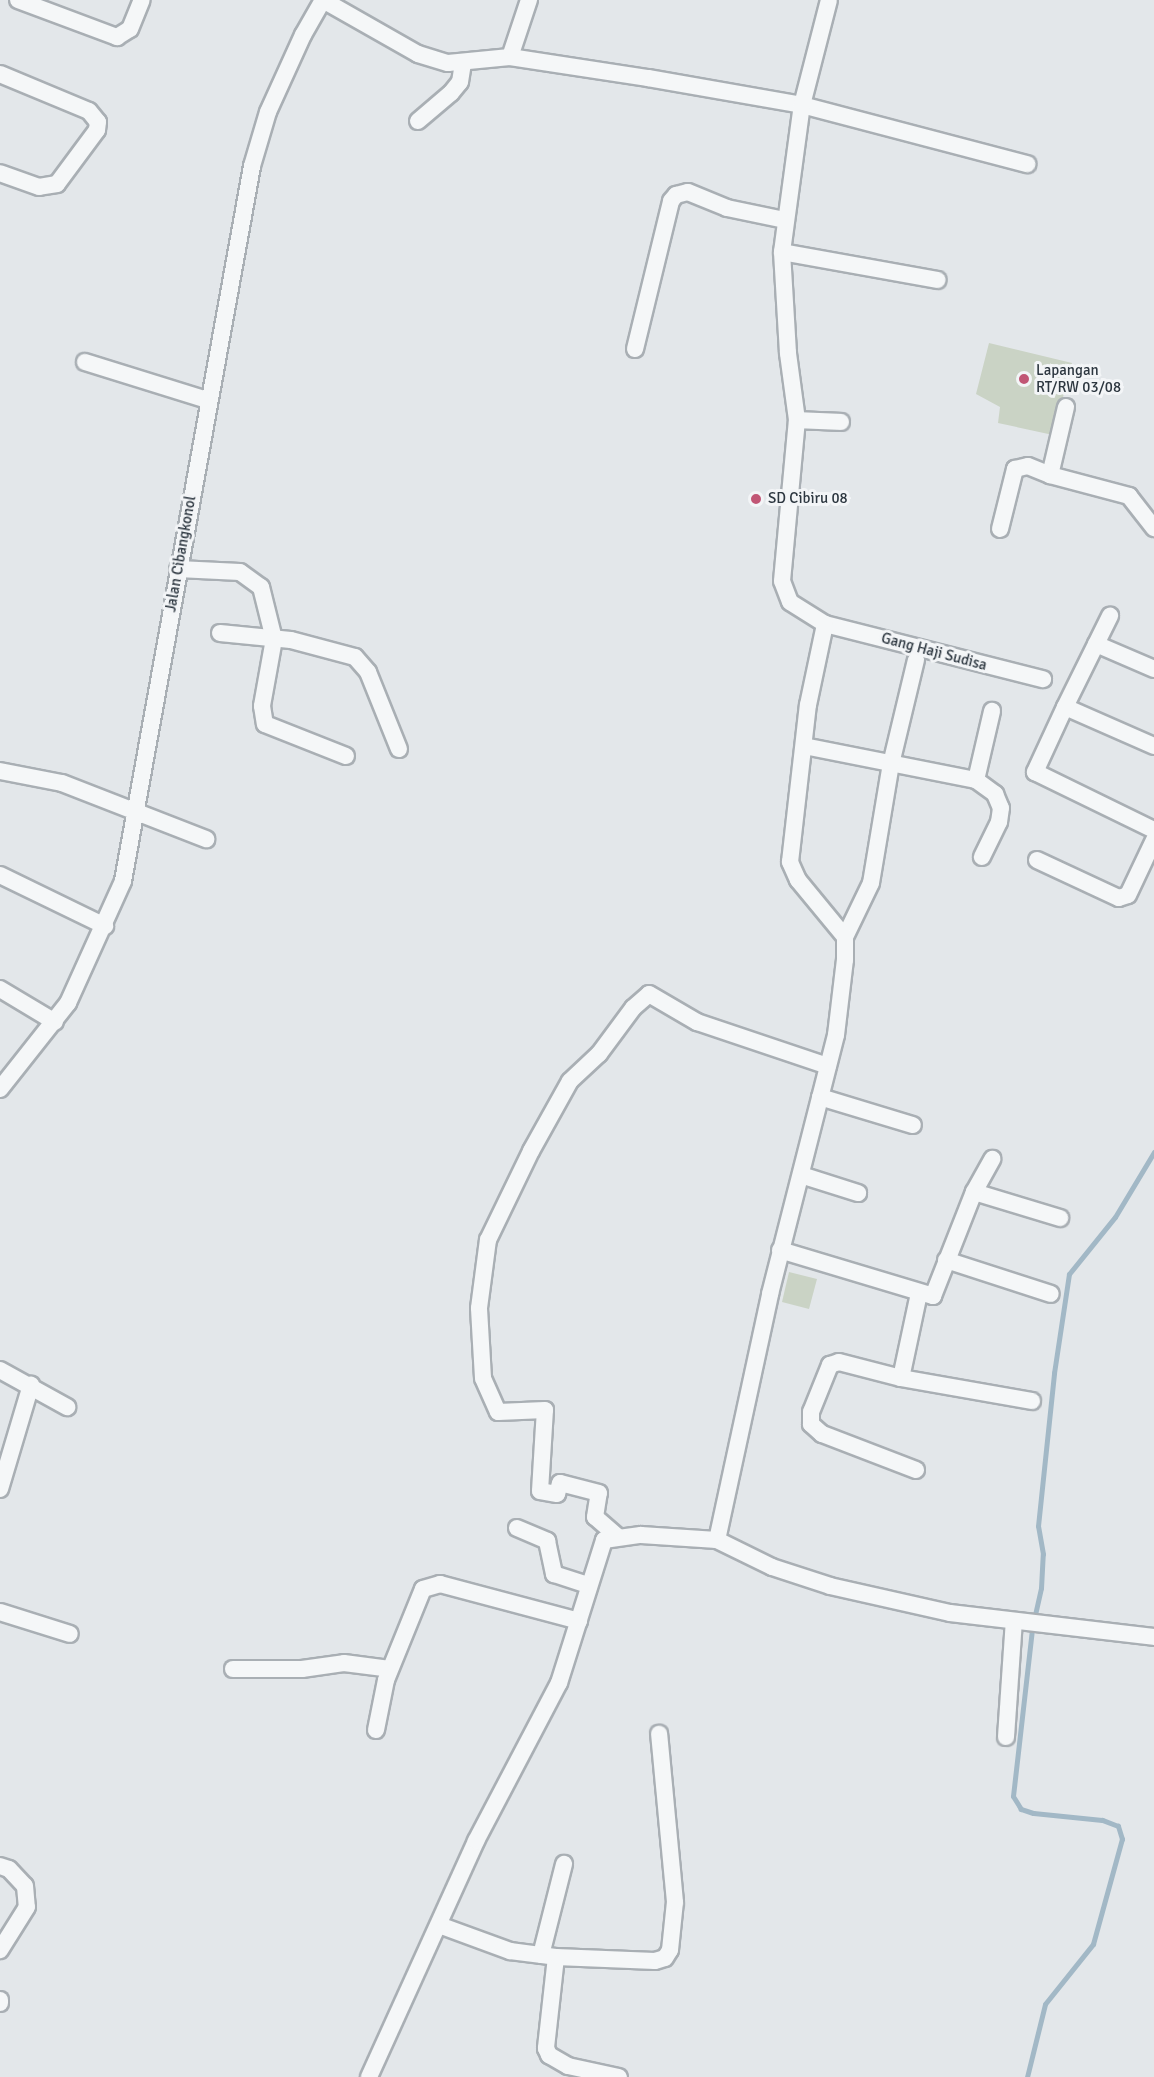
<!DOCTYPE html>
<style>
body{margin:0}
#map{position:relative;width:1154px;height:2077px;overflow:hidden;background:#e3e7ea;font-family:Signika,sans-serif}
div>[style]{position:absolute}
.green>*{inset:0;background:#cad3c5}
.stream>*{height:5px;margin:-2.5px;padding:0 2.5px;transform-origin:2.5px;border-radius:2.5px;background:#a2b8c6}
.roads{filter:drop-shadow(2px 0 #a9afb4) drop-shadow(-2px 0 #a9afb4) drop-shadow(0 2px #a9afb4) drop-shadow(0 -2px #a9afb4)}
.street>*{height:16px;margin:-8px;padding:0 8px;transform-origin:8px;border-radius:8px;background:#f5f7f8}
.dots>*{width:16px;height:16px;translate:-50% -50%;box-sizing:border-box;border:3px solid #f3f5f7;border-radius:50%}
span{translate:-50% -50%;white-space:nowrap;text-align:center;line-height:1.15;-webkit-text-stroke:6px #f3f5f7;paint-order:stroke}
.poi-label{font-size:15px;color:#2d3740}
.left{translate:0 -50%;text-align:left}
.street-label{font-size:15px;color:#2d3740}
</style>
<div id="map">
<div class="green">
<div style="clip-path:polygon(989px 343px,1072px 363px,1053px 435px,998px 423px,1000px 407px,976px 394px)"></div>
<div style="clip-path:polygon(789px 1272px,817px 1279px,809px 1309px,782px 1302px)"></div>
</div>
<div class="stream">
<div style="left:1027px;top:2077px;width:75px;rotate:-76.1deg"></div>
<div style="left:1045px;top:2004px;width:77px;rotate:-51.3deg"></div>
<div style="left:1093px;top:1944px;width:109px;rotate:-74.6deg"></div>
<div style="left:1122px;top:1839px;width:14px;rotate:-107deg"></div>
<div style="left:1118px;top:1826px;width:17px;rotate:-159deg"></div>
<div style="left:1102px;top:1820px;width:69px;rotate:-174.2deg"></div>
<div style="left:1033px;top:1813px;width:13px;rotate:-162deg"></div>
<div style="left:1021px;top:1809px;width:15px;rotate:-122deg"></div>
<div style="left:1013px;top:1796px;width:169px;rotate:-83.5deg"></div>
<div style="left:1032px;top:1628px;width:41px;rotate:-77.3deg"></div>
<div style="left:1041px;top:1588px;width:34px;rotate:-87deg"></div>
<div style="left:1043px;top:1554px;width:28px;rotate:-100deg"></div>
<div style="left:1038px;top:1526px;width:154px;rotate:-84deg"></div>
<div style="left:1054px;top:1373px;width:100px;rotate:-81.4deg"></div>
<div style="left:1069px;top:1274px;width:73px;rotate:-51.1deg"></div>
<div style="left:1115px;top:1217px;width:76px;rotate:-59deg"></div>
</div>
<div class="roads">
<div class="street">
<div style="left:18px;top:0;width:106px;rotate:20.5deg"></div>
<div style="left:117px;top:37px;width:15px;rotate:-32deg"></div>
<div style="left:130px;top:29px;width:31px;rotate:-68deg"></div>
<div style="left:323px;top:0;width:109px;rotate:29.6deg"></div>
<div style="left:418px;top:54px;width:31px;rotate:17deg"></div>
<div style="left:448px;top:63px;width:62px;rotate:-5.5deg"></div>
<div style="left:510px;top:57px;width:140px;rotate:8.7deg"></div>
<div style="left:648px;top:78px;width:156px;rotate:9.9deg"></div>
<div style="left:802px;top:105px;width:233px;rotate:14.7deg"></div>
<div style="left:510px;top:57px;width:60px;rotate:-71.6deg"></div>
<div style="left:0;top:74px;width:96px;rotate:22.6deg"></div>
<div style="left:89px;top:111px;width:14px;rotate:51deg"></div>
<div style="left:98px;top:122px;width:8px;rotate:97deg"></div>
<div style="left:97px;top:130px;width:67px;rotate:126.5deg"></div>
<div style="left:57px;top:184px;width:18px;rotate:171deg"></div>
<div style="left:39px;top:187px;width:41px;rotate:-160.3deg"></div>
<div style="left:418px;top:121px;width:43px;rotate:-40.3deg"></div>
<div style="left:451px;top:93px;width:14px;rotate:-51deg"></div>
<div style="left:460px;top:82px;width:18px;rotate:-81deg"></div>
<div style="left:782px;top:252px;width:158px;rotate:10.2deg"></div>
<div style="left:635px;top:349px;width:152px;rotate:-76.3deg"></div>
<div style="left:671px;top:201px;width:8px;rotate:-50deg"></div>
<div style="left:676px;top:195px;width:12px;rotate:-14deg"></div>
<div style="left:688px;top:192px;width:42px;rotate:22.3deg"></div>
<div style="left:727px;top:208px;width:59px;rotate:11.7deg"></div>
<div style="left:85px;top:362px;width:128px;rotate:17.3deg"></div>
<div style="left:1066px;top:407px;width:70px;rotate:103.2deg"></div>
<div style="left:1050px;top:475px;width:82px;rotate:14.9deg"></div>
<div style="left:1129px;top:496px;width:41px;rotate:52deg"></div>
<div style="left:797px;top:420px;width:44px;rotate:2.6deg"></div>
<div style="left:1000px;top:529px;width:62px;rotate:-76deg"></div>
<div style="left:1015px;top:469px;width:13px;rotate:-13deg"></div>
<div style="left:1028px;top:466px;width:24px;rotate:22deg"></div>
<div style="left:178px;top:569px;width:62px;rotate:2.8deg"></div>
<div style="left:240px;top:572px;width:26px;rotate:36deg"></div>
<div style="left:261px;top:587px;width:54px;rotate:76deg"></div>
<div style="left:274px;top:639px;width:68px;rotate:100.2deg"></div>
<div style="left:262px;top:706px;width:18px;rotate:81deg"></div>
<div style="left:265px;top:724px;width:87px;rotate:21.6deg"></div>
<div style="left:825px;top:624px;width:225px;rotate:14.2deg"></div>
<div style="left:220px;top:633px;width:71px;rotate:5.6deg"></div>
<div style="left:291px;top:640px;width:66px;rotate:14.9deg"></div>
<div style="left:355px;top:657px;width:20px;rotate:49deg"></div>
<div style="left:368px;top:672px;width:83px;rotate:68.1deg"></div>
<div style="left:1096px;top:644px;width:63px;rotate:23.3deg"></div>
<div style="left:1065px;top:707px;width:102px;rotate:-63.7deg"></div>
<div style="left:804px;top:746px;width:175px;rotate:11.2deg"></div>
<div style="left:976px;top:780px;width:24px;rotate:36deg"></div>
<div style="left:995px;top:794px;width:15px;rotate:67deg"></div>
<div style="left:1001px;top:808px;width:14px;rotate:98deg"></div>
<div style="left:999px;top:822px;width:39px;rotate:116deg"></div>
<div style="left:1154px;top:746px;width:97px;rotate:-156.3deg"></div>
<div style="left:1065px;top:707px;width:72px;rotate:114.8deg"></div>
<div style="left:1035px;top:772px;width:132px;rotate:26deg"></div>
<div style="left:0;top:771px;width:63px;rotate:11deg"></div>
<div style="left:62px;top:783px;width:155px;rotate:21.3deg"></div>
<div style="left:976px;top:780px;width:71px;rotate:-76.9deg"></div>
<div style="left:1037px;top:860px;width:90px;rotate:24.9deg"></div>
<div style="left:1119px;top:898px;width:9px;rotate:-18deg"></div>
<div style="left:1128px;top:895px;width:61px;rotate:-64.7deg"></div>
<div style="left:0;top:875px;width:117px;rotate:25.9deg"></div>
<div style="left:845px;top:937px;width:60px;rotate:-64.3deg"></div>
<div style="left:871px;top:883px;width:121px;rotate:-80.5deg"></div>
<div style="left:891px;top:764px;width:107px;rotate:-76.5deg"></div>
<div style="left:0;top:989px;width:64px;rotate:31deg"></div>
<div style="left:0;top:1089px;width:110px;rotate:-51.7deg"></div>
<div style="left:68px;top:1003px;width:134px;rotate:-65.7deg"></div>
<div style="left:123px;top:881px;width:727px;rotate:-79.77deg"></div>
<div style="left:252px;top:166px;width:56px;rotate:-73.5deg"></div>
<div style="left:268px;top:112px;width:85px;rotate:-65.6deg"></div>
<div style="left:303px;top:35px;width:40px;rotate:-60.3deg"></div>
<div style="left:820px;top:1097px;width:97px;rotate:16.8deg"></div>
<div style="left:801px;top:1175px;width:60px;rotate:17.5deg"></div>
<div style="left:974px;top:1192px;width:90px;rotate:16.8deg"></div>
<div style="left:780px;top:1250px;width:160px;rotate:16.7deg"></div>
<div style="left:933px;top:1296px;width:112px;rotate:-68.5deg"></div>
<div style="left:974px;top:1192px;width:38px;rotate:-61deg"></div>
<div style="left:946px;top:1260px;width:110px;rotate:17.9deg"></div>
<div style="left:0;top:1370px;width:77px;rotate:28.9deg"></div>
<div style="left:901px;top:1378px;width:133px;rotate:10deg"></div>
<div style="left:916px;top:1470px;width:101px;rotate:-159deg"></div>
<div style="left:822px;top:1434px;width:15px;rotate:-138deg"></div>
<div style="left:811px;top:1424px;width:12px;rotate:-90deg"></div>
<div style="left:811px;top:1412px;width:51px;rotate:-68deg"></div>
<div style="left:830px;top:1365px;width:9px;rotate:-18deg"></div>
<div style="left:839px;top:1362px;width:64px;rotate:14.5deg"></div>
<div style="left:901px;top:1378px;width:87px;rotate:-78deg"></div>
<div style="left:0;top:1489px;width:109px;rotate:-73.4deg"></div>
<div style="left:517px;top:1528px;width:33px;rotate:23deg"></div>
<div style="left:547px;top:1541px;width:34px;rotate:78deg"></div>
<div style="left:554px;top:1574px;width:36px;rotate:18deg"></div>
<div style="left:617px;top:1536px;width:29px;rotate:-139deg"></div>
<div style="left:595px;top:1517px;width:24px;rotate:-81deg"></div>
<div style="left:599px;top:1493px;width:40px;rotate:-165.6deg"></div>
<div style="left:560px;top:1483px;width:11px;rotate:105deg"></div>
<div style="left:557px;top:1494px;width:17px;rotate:-170deg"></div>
<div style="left:540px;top:1491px;width:81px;rotate:-86.5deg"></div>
<div style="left:545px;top:1410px;width:47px;rotate:177.6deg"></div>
<div style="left:498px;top:1412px;width:37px;rotate:-114deg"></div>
<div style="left:483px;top:1378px;width:70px;rotate:-93.3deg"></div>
<div style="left:479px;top:1308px;width:69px;rotate:-82.5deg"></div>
<div style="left:488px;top:1240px;width:99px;rotate:-64.2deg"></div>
<div style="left:531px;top:1151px;width:80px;rotate:-60.9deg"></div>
<div style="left:570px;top:1081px;width:40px;rotate:-43deg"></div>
<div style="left:599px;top:1054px;width:57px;rotate:-53.5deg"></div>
<div style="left:633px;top:1008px;width:21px;rotate:-41deg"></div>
<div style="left:649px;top:994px;width:56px;rotate:30.3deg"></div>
<div style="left:697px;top:1022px;width:138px;rotate:18.6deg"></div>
<div style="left:717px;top:1540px;width:252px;rotate:-77.8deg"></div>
<div style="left:770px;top:1294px;width:267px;rotate:-75.7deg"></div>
<div style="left:836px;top:1035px;width:76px;rotate:-83.2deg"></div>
<div style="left:845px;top:960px;width:23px;rotate:-90deg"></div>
<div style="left:845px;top:937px;width:74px;rotate:-129.5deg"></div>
<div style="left:798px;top:880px;width:20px;rotate:-114deg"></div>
<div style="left:790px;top:862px;width:158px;rotate:-83.5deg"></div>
<div style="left:808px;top:705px;width:83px;rotate:-78.1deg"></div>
<div style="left:825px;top:624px;width:41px;rotate:-147.8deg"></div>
<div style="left:790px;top:602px;width:22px;rotate:-111deg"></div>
<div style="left:782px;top:581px;width:162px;rotate:-84.7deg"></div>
<div style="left:797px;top:420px;width:68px;rotate:-97.7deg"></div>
<div style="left:788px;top:353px;width:101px;rotate:-93.4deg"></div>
<div style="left:782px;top:252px;width:148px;rotate:-82.3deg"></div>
<div style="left:802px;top:105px;width:108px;rotate:-75.6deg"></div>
<div style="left:0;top:1612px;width:73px;rotate:17.4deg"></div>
<div style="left:233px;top:1669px;width:69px"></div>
<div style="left:302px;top:1669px;width:42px;rotate:-8.1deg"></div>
<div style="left:344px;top:1663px;width:46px;rotate:7.4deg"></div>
<div style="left:376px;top:1730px;width:51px;rotate:-78.7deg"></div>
<div style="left:386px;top:1680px;width:98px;rotate:-67.9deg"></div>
<div style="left:423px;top:1589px;width:18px;rotate:-16deg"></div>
<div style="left:440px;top:1584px;width:144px;rotate:14.9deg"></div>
<div style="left:1006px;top:1737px;width:116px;rotate:-86.1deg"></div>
<div style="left:0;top:1866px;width:9px;rotate:18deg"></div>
<div style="left:9px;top:1869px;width:23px;rotate:47deg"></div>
<div style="left:25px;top:1886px;width:21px;rotate:85deg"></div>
<div style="left:27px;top:1907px;width:51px;rotate:122.1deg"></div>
<div style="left:439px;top:1925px;width:76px;rotate:20.1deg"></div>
<div style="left:510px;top:1951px;width:46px;rotate:7.4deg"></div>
<div style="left:556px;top:1957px;width:99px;rotate:2.3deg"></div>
<div style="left:655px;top:1961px;width:10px;rotate:-17deg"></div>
<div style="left:665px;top:1958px;width:9px;rotate:-58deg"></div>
<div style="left:670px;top:1950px;width:48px;rotate:-84.1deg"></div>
<div style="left:675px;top:1902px;width:169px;rotate:-95.4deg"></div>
<div style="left:541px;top:1955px;width:94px;rotate:-75.8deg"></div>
<div style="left:556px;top:1957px;width:92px;rotate:96.3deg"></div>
<div style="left:546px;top:2048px;width:8px;rotate:67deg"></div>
<div style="left:549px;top:2055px;width:22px;rotate:30deg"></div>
<div style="left:568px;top:2066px;width:52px;rotate:12.2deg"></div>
<div style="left:0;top:2000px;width:3px;rotate:90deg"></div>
<div style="left:369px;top:2077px;width:259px;rotate:-65.6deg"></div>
<div style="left:476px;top:1841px;width:178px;rotate:-62.3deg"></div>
<div style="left:559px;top:1683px;width:150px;rotate:-72.5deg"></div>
<div style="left:604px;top:1540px;width:37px;rotate:-8deg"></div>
<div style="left:641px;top:1535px;width:76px;rotate:3.8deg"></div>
<div style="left:717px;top:1540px;width:61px;rotate:26.1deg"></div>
<div style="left:772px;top:1567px;width:61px;rotate:18.1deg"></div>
<div style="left:830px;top:1586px;width:123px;rotate:12.7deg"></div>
<div style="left:950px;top:1613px;width:205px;rotate:6.7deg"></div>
</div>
</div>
<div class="dots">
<div style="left:1024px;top:379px;background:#c15675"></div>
<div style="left:756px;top:499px;background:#c15675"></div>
</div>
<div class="poi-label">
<span class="left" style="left:1036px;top:379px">Lapangan<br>RT/RW 03/08</span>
<span class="left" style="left:768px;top:499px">SD Cibiru 08</span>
</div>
<div class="street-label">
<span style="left:181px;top:554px;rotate:-80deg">Jalan Cibangkonol</span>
<span style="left:934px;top:652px;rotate:15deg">Gang Haji Sudisa</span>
</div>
</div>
